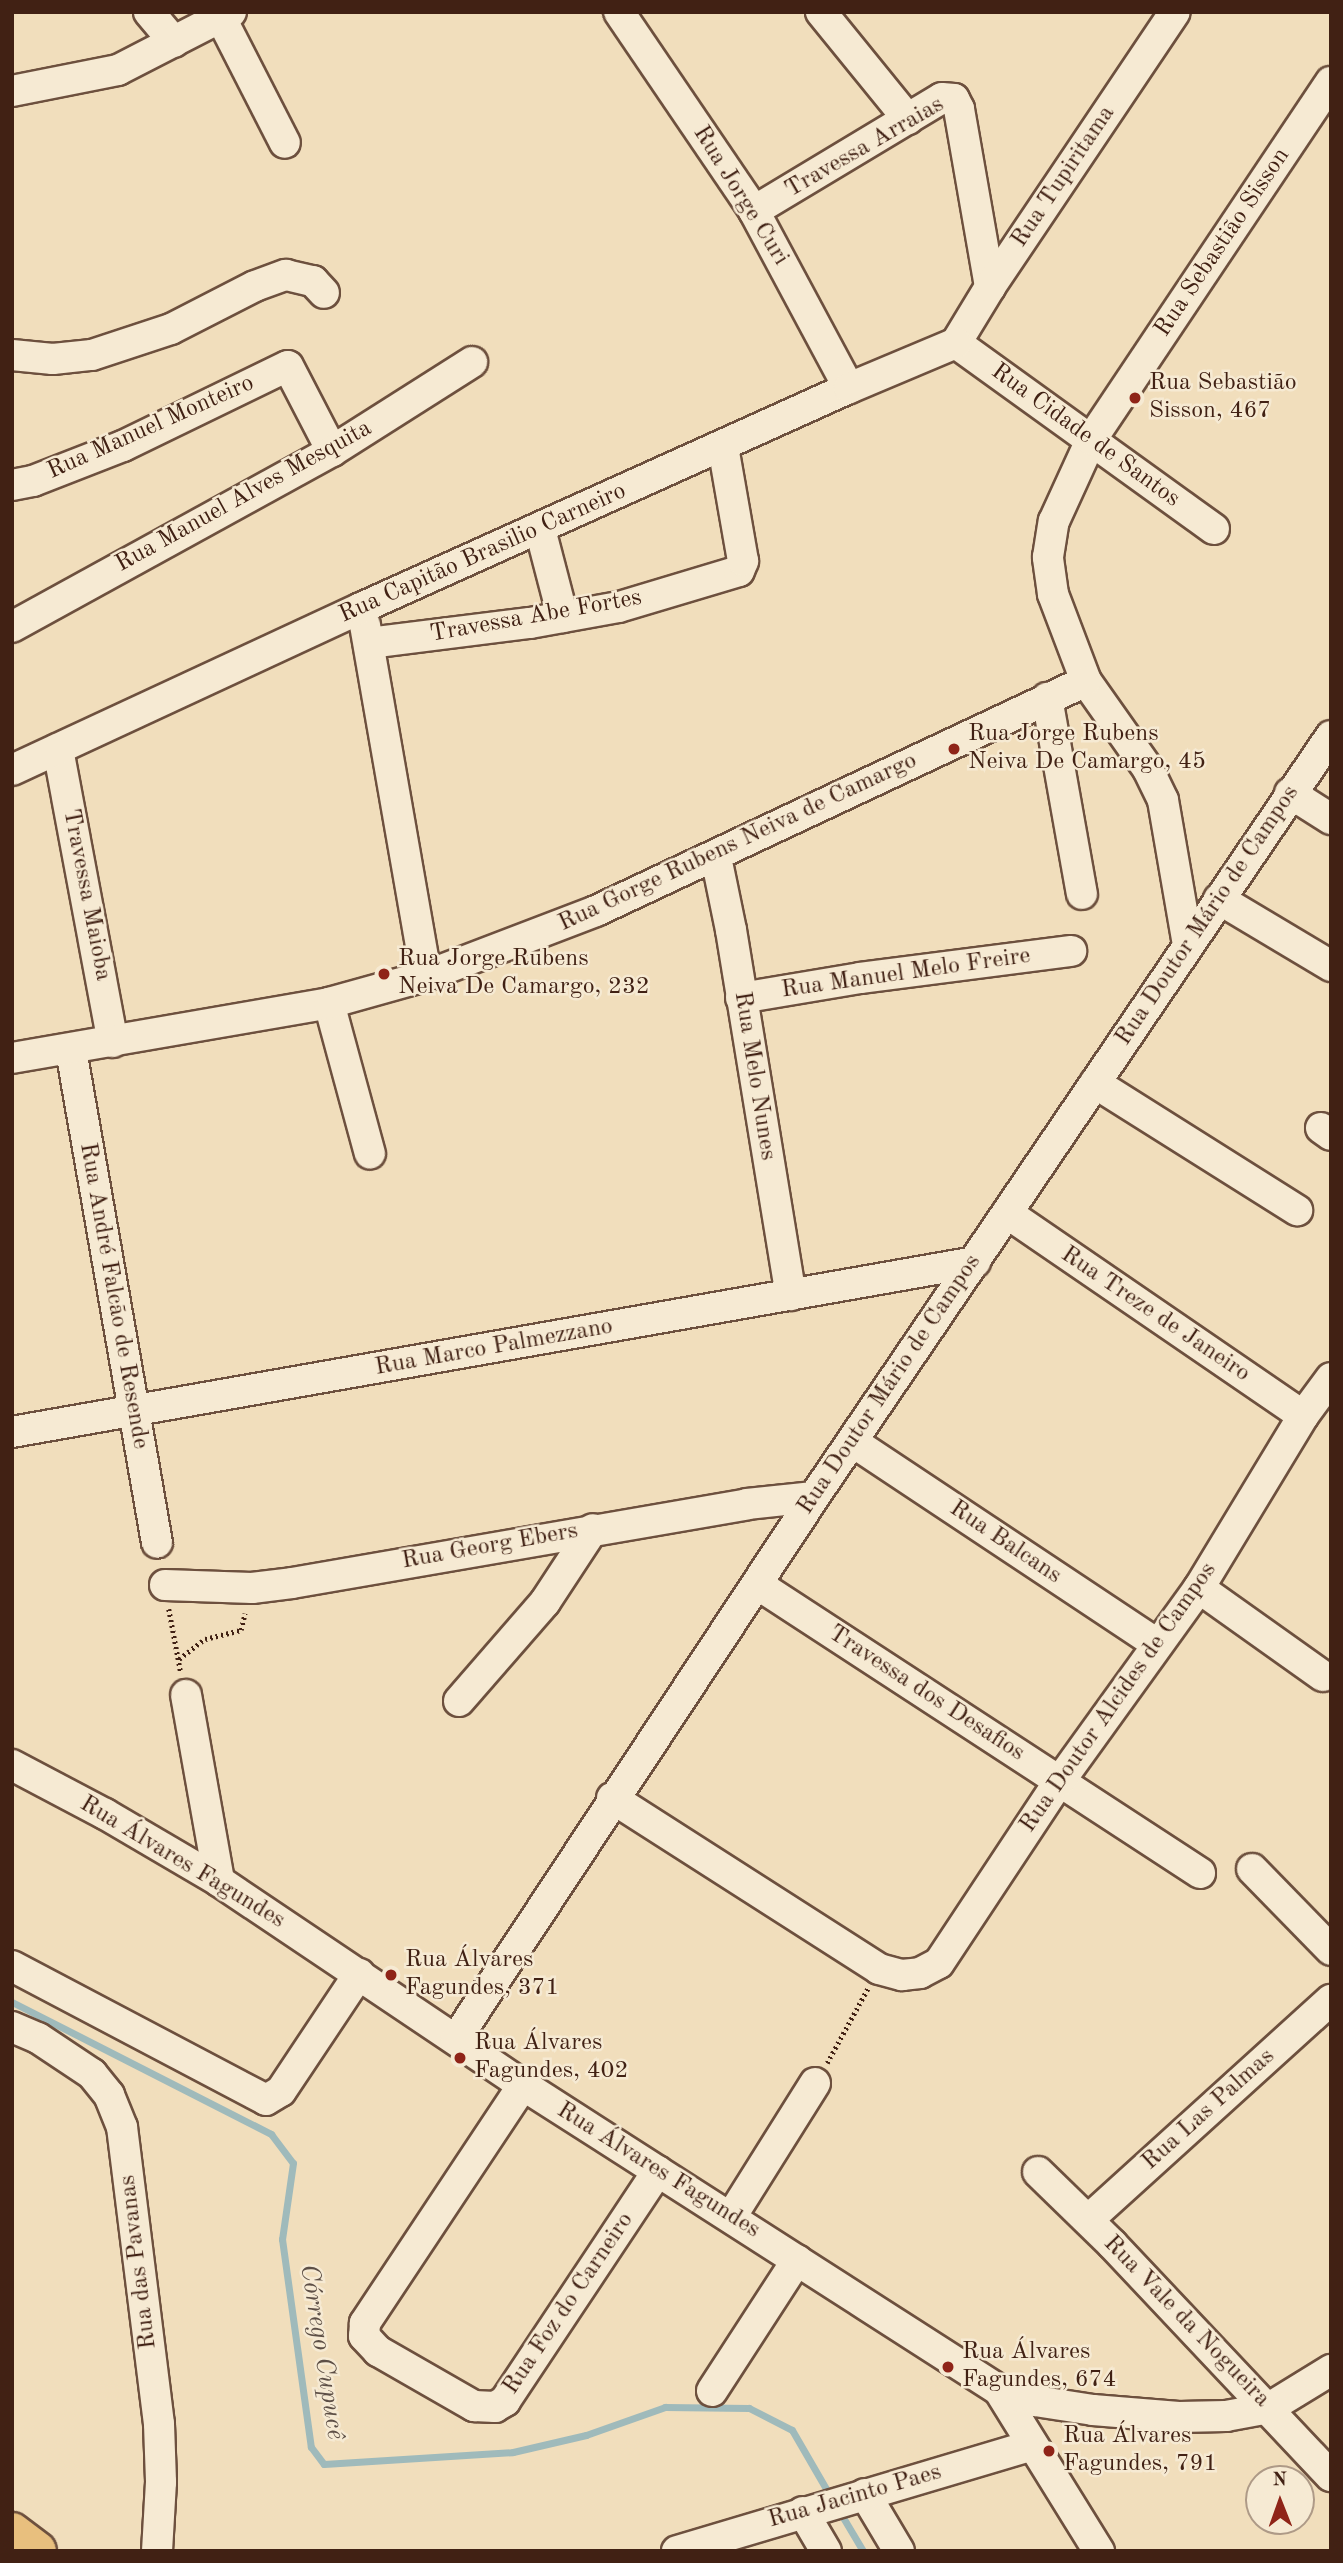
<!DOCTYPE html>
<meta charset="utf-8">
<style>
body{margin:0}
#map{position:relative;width:1343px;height:2563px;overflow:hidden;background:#f1debc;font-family:"Old Standard TT",serif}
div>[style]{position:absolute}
.stream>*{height:7px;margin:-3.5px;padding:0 3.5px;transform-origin:3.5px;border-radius:3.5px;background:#9fbabb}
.path>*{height:4.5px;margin-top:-2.25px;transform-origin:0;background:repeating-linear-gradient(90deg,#412114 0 2px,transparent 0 5.5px)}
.roads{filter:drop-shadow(2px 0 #6d503e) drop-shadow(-2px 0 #6d503e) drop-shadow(0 2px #6d503e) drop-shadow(0 -2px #6d503e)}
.minor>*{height:30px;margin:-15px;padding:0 15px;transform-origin:15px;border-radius:15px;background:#f6ead3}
.major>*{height:38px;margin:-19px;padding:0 19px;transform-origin:19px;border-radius:19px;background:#e8bf7e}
.dots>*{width:19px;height:19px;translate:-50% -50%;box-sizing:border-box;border:4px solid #f6ead3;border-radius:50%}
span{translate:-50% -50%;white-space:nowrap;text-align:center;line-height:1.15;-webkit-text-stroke:5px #f6ead3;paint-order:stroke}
.street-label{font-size:24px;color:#412114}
.poi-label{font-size:24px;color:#412114}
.left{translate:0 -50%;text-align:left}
.water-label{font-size:26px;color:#5d4f46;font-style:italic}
.frame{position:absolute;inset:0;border:14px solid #412114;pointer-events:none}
.north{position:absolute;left:1245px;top:2465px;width:70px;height:70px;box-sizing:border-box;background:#f6ead3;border:2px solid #ae9a87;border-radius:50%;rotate:359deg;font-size:19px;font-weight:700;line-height:28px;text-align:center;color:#412114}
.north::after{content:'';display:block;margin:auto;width:24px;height:32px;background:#8f2418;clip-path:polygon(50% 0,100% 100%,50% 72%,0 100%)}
</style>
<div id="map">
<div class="stream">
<div style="left:12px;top:2002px;width:291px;rotate:27deg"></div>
<div style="left:271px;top:2134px;width:36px;rotate:53deg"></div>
<div style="left:293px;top:2163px;width:77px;rotate:98.2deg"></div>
<div style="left:282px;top:2239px;width:210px;rotate:82.1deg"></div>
<div style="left:311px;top:2447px;width:21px;rotate:53deg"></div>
<div style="left:324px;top:2464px;width:189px;rotate:-3.6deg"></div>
<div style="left:513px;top:2452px;width:75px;rotate:-13.1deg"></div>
<div style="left:586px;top:2435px;width:84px;rotate:-19.5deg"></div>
<div style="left:665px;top:2407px;width:84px;rotate:0.7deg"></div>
<div style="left:749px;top:2408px;width:48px;rotate:27.1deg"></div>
<div style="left:792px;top:2430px;width:80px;rotate:59.9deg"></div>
<div style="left:838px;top:2509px;width:49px;rotate:59.2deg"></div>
</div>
<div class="path">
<div style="left:169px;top:1609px;width:65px;rotate:79.4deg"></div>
<div style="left:179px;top:1659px;width:33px;rotate:-38deg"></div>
<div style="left:205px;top:1639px;width:37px;rotate:-14deg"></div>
<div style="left:241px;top:1630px;width:17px;rotate:-77deg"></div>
<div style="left:827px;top:2063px;width:85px;rotate:-61.3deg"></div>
</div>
<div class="roads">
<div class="minor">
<div style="left:149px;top:12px;width:39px;rotate:50deg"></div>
<div style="left:619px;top:12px;width:240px;rotate:55.8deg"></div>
<div style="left:754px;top:211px;width:201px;rotate:61.8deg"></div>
<div style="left:821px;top:12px;width:138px;rotate:50.9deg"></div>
<div style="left:221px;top:18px;width:140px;rotate:62.9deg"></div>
<div style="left:12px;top:91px;width:108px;rotate:-11.2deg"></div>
<div style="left:118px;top:70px;width:127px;rotate:-27.2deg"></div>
<div style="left:754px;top:211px;width:219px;rotate:-31deg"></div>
<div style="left:942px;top:98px;width:12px;rotate:5deg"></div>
<div style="left:954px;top:99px;width:11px;rotate:63deg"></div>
<div style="left:959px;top:109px;width:181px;rotate:80.1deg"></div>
<div style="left:956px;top:343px;width:66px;rotate:-58.7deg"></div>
<div style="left:990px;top:287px;width:331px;rotate:-56.1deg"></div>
<div style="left:956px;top:343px;width:318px;rotate:35.8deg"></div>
<div style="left:12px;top:355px;width:41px;rotate:5.6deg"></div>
<div style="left:53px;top:359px;width:39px;rotate:-6deg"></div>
<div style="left:92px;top:355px;width:83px;rotate:-18.2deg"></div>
<div style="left:171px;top:329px;width:94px;rotate:-27.1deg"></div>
<div style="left:255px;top:286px;width:33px;rotate:-20deg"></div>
<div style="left:286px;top:275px;width:28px;rotate:13deg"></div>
<div style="left:313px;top:281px;width:16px;rotate:47deg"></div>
<div style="left:12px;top:485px;width:21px;rotate:-11deg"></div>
<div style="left:33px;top:481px;width:97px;rotate:-21.3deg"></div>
<div style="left:123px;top:446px;width:183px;rotate:-25.9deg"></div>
<div style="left:288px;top:366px;width:96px;rotate:62.6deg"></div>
<div style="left:540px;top:529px;width:91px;rotate:75.4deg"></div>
<div style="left:365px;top:625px;width:356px;rotate:80.1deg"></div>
<div style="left:12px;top:627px;width:365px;rotate:-28.8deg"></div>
<div style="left:332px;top:451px;width:166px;rotate:-32.4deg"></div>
<div style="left:369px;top:643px;width:162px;rotate:-7.1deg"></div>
<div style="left:530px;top:623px;width:90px;rotate:-10.2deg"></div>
<div style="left:619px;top:607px;width:125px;rotate:-16.7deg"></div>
<div style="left:739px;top:571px;width:11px;rotate:-68deg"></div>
<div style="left:743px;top:561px;width:117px;rotate:-99.9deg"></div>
<div style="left:1047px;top:698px;width:199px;rotate:79.9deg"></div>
<div style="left:58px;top:749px;width:298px;rotate:79.4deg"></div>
<div style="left:12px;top:770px;width:385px;rotate:-24.9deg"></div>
<div style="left:361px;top:608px;width:535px;rotate:-24.27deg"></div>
<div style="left:849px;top:388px;width:116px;rotate:-22.8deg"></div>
<div style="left:1290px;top:793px;width:49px;rotate:32.4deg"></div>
<div style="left:716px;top:857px;width:75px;rotate:78.4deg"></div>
<div style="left:731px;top:930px;width:370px;rotate:80.7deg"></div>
<div style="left:1219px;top:899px;width:131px;rotate:30.9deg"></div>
<div style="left:1188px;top:945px;width:147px;rotate:-99.8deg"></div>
<div style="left:1163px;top:800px;width:34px;rotate:-116deg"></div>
<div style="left:1148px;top:769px;width:108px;rotate:-125.2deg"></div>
<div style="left:1086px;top:681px;width:93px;rotate:-110.8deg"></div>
<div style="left:1053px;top:594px;width:37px;rotate:-98deg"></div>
<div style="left:1048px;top:557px;width:36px;rotate:-81deg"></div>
<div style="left:1054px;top:521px;width:89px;rotate:-65.4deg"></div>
<div style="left:1091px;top:440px;width:431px;rotate:-56.2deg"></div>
<div style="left:741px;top:998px;width:121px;rotate:-9.5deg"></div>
<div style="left:860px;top:978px;width:213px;rotate:-7.3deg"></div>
<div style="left:329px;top:1003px;width:156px;rotate:74.8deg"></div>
<div style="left:71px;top:1050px;width:500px;rotate:80.1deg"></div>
<div style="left:12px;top:1058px;width:322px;rotate:-9.8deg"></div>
<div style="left:329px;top:1003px;width:101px;rotate:-15.6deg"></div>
<div style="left:426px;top:976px;width:182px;rotate:-20.9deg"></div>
<div style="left:596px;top:911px;width:541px;rotate:-25.14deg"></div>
<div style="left:1095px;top:1083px;width:239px;rotate:32.2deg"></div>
<div style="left:1321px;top:1128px;width:12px;rotate:35deg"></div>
<div style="left:1007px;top:1213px;width:359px;rotate:34.4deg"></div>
<div style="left:12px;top:1432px;width:978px;rotate:-10.01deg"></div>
<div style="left:853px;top:1442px;width:365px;rotate:33.6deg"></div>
<div style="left:757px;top:1584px;width:529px;rotate:33.12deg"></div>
<div style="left:165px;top:1585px;width:87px;rotate:2deg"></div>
<div style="left:252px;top:1588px;width:40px;rotate:-7.1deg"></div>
<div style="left:292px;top:1583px;width:462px;rotate:-9.8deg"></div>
<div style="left:747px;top:1504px;width:67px;rotate:-6deg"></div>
<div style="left:1199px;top:1588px;width:152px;rotate:35.4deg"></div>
<div style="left:186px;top:1695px;width:189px;rotate:79.9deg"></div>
<div style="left:459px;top:1701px;width:131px;rotate:-49deg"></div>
<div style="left:545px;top:1602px;width:87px;rotate:-56.7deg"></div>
<div style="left:12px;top:1765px;width:105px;rotate:27.8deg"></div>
<div style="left:105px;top:1814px;width:132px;rotate:30.4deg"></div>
<div style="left:219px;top:1881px;width:366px;rotate:33.9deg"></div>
<div style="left:523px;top:2085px;width:565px;rotate:32.65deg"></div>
<div style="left:999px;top:2390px;width:190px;rotate:58.2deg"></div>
<div style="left:612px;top:1798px;width:317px;rotate:32.6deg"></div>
<div style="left:879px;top:1969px;width:24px;rotate:15deg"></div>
<div style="left:902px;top:1975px;width:18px;rotate:-6deg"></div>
<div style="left:920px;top:1973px;width:21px;rotate:-28deg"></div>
<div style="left:939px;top:1963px;width:217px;rotate:-56.5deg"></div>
<div style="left:1059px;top:1782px;width:239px;rotate:-54.2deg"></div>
<div style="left:1199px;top:1588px;width:201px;rotate:-58.8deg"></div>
<div style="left:1303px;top:1416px;width:47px;rotate:-53.6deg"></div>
<div style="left:1252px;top:1869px;width:113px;rotate:45.7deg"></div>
<div style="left:12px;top:1966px;width:287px;rotate:27.8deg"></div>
<div style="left:266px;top:2100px;width:17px;rotate:-31deg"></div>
<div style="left:281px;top:2091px;width:141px;rotate:-56.3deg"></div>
<div style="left:12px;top:2027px;width:28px;rotate:23deg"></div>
<div style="left:38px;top:2038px;width:65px;rotate:33.7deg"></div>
<div style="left:92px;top:2074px;width:27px;rotate:51deg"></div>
<div style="left:109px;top:2095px;width:35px;rotate:68deg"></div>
<div style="left:122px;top:2127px;width:299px;rotate:82.9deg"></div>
<div style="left:159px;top:2424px;width:58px;rotate:88deg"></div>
<div style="left:161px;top:2482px;width:69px;rotate:93.3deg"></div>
<div style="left:456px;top:2039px;width:650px;rotate:-56.55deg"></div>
<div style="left:814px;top:1497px;width:920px;rotate:-55.81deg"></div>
<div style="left:523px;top:2085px;width:286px;rotate:123.6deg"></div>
<div style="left:365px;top:2323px;width:13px;rotate:94deg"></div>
<div style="left:364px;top:2336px;width:21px;rotate:47deg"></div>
<div style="left:378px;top:2351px;width:111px;rotate:29.8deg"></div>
<div style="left:474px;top:2406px;width:21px;rotate:3deg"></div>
<div style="left:495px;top:2407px;width:12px;rotate:-31deg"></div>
<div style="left:505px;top:2401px;width:276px;rotate:-56.4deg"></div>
<div style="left:1038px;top:2172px;width:103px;rotate:44.2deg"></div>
<div style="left:1112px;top:2244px;width:319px;rotate:46.7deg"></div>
<div style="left:731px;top:2217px;width:158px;rotate:-57.9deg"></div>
<div style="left:1088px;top:2220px;width:328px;rotate:-42.2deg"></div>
<div style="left:999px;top:2390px;width:38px;rotate:17deg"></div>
<div style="left:1035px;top:2401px;width:59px;rotate:8.8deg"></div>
<div style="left:1093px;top:2410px;width:86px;rotate:4.7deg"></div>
<div style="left:1179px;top:2417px;width:47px;rotate:-1.2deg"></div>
<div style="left:1226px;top:2416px;width:44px;rotate:-10.5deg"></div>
<div style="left:1269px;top:2408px;width:73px;rotate:-31.5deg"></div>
<div style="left:712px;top:2391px;width:156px;rotate:-57deg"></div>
<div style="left:865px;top:2494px;width:66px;rotate:59.2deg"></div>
<div style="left:803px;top:2512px;width:45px;rotate:59.5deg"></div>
<div style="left:677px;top:2551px;width:371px;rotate:-16.6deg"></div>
</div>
<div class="major">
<div style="left:12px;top:2532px;width:31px;rotate:37deg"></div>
</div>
</div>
<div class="dots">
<div style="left:1135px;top:398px;background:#8f2418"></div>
<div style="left:954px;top:749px;background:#8f2418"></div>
<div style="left:384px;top:974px;background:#8f2418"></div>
<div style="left:391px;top:1975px;background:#8f2418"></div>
<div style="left:460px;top:2058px;background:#8f2418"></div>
<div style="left:948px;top:2367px;background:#8f2418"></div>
<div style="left:1049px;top:2451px;background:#8f2418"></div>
</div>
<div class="street-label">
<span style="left:865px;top:148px;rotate:-30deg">Travessa Arraias</span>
<span style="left:1064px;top:177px;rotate:-56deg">Rua Tupiritama</span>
<span style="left:740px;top:196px;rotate:58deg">Rua Jorge Curi</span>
<span style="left:1223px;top:243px;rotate:-56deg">Rua Sebastião Sisson</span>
<span style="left:151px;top:428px;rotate:-24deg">Rua Manuel Monteiro</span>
<span style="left:1085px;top:436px;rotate:36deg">Rua Cidade de Santos</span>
<span style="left:244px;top:497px;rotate:-29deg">Rua Manuel Alves Mesquita</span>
<span style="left:483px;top:554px;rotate:-24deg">Rua Capitão Brasilio Carneiro</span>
<span style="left:536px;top:617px;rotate:-10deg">Travessa Abe Fortes</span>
<span style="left:738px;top:843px;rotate:-25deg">Rua Gorge Rubens Neiva de Camargo</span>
<span style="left:86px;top:895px;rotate:79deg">Travessa Maioba</span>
<span style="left:1208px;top:916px;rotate:-56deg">Rua Doutor Mário de Campos</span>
<span style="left:906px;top:974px;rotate:-8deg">Rua Manuel Melo Freire</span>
<span style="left:754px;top:1076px;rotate:81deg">Rua Melo Nunes</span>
<span style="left:113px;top:1296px;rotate:80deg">Rua André Falcão de Resende</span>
<span style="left:1155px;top:1315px;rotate:34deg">Rua Treze de Janeiro</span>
<span style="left:494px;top:1348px;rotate:-10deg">Rua Marco Palmezzano</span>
<span style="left:890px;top:1385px;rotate:-56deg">Rua Doutor Mário de Campos</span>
<span style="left:1005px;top:1543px;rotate:34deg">Rua Balcans</span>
<span style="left:490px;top:1547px;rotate:-10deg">Rua Georg Ebers</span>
<span style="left:926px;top:1694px;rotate:33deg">Travessa dos Desafios</span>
<span style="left:1119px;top:1698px;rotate:-55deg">Rua Doutor Alcides de Campos</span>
<span style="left:182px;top:1863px;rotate:31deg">Rua Álvares Fagundes</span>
<span style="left:1209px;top:2110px;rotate:-42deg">Rua Las Palmas</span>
<span style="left:658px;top:2171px;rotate:32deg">Rua Álvares Fagundes</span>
<span style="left:139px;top:2262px;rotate:-97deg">Rua das Pavanas</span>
<span style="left:569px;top:2304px;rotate:-56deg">Rua Foz do Carneiro</span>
<span style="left:1186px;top:2322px;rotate:46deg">Rua Vale da Nogueira</span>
<span style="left:855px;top:2497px;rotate:-16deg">Rua Jacinto Paes</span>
</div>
<div class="poi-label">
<span class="left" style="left:1149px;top:398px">Rua Sebastião<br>Sisson, 467</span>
<span class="left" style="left:968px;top:749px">Rua Jorge Rubens<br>Neiva De Camargo, 45</span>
<span class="left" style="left:398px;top:974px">Rua Jorge Rubens<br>Neiva De Camargo, 232</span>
<span class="left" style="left:405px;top:1975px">Rua Álvares<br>Fagundes, 371</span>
<span class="left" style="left:474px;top:2058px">Rua Álvares<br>Fagundes, 402</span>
<span class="left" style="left:962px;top:2367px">Rua Álvares<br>Fagundes, 674</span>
<span class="left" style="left:1063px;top:2451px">Rua Álvares<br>Fagundes, 791</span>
</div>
<div class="water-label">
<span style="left:321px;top:2352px;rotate:81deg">Córrego Cupucê</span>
</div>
<div class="frame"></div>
<div class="north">N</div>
</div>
